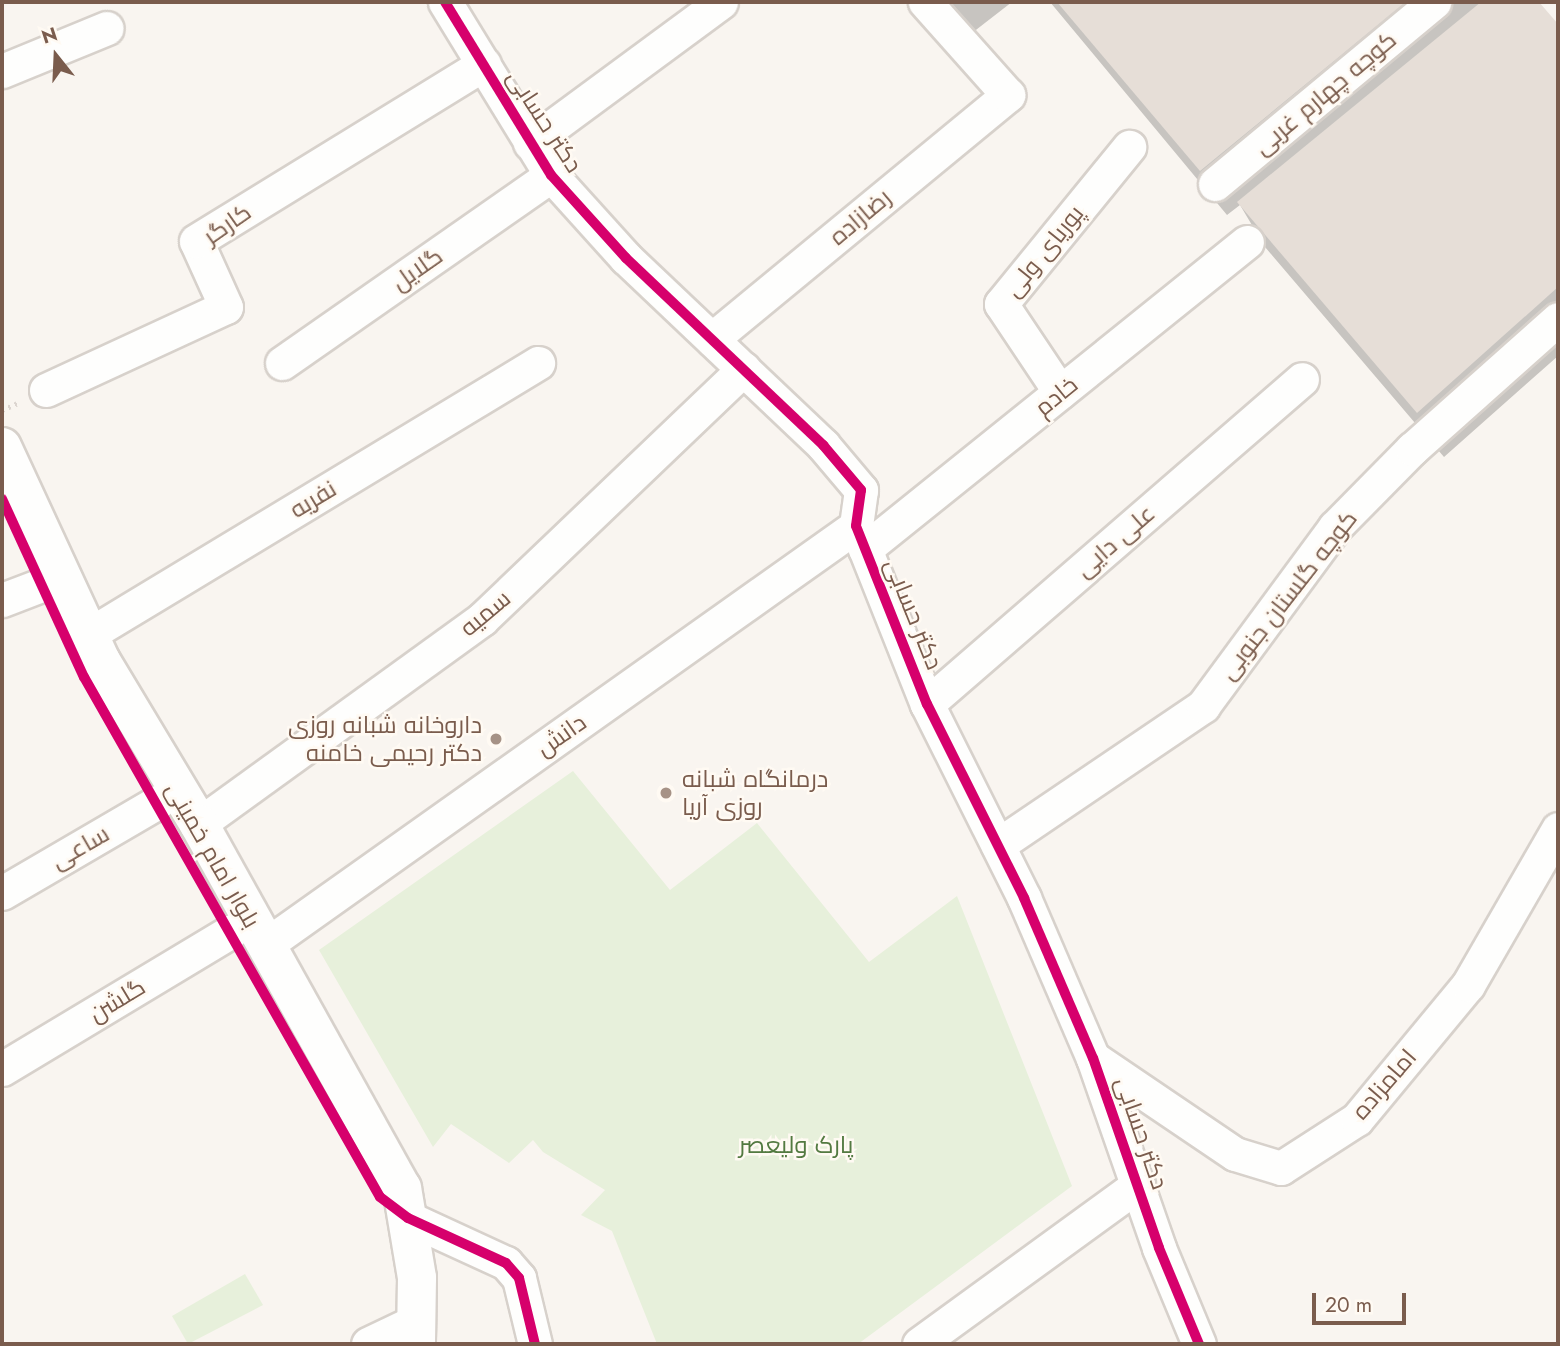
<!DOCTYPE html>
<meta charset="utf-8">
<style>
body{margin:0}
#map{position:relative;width:1560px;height:1346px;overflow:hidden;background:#f9f5f0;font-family:Jost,Cairo,sans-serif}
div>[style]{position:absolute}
.green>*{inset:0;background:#e7f0db}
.shadow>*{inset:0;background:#0003}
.building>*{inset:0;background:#e6ded7}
.path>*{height:4.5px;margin-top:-2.25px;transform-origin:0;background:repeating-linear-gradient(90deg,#dcd5d0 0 2px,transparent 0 7px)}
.roads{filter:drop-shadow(2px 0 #d7d1cb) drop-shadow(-2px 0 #d7d1cb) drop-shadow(0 2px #d7d1cb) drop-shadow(0 -2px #d7d1cb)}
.minor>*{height:33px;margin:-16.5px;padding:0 16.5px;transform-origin:16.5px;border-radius:16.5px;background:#fefefd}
.tertiary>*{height:38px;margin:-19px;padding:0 19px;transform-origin:19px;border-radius:19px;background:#fefefd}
.cycleway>*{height:10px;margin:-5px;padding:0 5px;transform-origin:5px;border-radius:5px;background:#d6006c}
.dots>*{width:19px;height:19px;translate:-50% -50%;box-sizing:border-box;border:4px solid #fffaf3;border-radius:50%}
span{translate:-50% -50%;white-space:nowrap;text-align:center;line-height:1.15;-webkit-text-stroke:5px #fffaf3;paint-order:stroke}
.street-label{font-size:24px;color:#7a5c4d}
.poi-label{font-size:24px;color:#7a5c4d}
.right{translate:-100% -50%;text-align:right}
.left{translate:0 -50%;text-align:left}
.park-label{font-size:24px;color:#537a41}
.frame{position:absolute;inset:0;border:4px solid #7a5c4d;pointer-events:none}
.north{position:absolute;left:21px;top:21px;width:70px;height:70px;-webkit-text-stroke:5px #fffaf3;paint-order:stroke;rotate:342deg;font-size:19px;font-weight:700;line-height:28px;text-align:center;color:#7a5c4d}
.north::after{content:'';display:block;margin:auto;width:24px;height:32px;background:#7a5c4d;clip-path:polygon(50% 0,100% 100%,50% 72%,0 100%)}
.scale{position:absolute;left:1312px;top:1293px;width:94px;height:32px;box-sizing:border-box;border:4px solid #7a5c4d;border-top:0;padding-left:9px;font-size:21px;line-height:24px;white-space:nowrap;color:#7a5c4d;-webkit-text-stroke:5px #fffaf3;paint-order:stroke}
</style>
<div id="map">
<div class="green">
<div style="clip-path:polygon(573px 771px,670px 890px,757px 823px,869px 962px,957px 896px,1072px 1186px,858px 1344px,657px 1344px,612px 1231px,581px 1215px,605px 1190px,543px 1152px,533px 1140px,509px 1163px,451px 1124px,433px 1147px,319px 950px)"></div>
<div style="clip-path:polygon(245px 1274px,263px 1305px,188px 1344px,172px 1316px)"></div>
</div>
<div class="shadow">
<div style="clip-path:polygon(947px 2px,1012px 2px,972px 33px)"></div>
<div style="clip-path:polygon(1050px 2px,1537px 2px,1558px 27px,1558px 356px,1444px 457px,1265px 247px,1240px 205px,1227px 215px)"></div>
</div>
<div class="building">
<div style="clip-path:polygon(1057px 2px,1406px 2px,1200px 171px)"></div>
<div style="clip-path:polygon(1481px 2px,1539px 2px,1558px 24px,1558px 287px,1417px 413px,1237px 202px)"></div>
</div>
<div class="path">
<div style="left:2px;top:410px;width:20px;rotate:-24deg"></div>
</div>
<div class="roads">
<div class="minor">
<div style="left:445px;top:2px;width:203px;rotate:58.5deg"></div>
<div style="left:551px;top:175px;width:112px;rotate:47.9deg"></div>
<div style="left:626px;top:258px;width:272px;rotate:43.5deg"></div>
<div style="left:823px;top:445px;width:59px;rotate:49.8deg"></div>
<div style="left:861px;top:490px;width:36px;rotate:98deg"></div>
<div style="left:856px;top:526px;width:192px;rotate:68.3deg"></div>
<div style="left:927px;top:704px;width:217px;rotate:63.4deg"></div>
<div style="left:1024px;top:898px;width:174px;rotate:66.7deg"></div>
<div style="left:1093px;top:1058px;width:201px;rotate:70.8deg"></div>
<div style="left:1159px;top:1248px;width:104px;rotate:67.4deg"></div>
<div style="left:2px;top:71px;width:113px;rotate:-22.3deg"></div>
<div style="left:530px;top:143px;width:237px;rotate:-36.4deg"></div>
<div style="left:1215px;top:184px;width:285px;rotate:-39.7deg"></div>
<div style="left:712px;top:339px;width:384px;rotate:-39.5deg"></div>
<div style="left:1008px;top:95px;width:125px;rotate:-131.7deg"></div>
<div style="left:282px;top:363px;width:328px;rotate:-34.9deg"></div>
<div style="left:46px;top:390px;width:198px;rotate:-24.8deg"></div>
<div style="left:226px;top:307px;width:72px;rotate:-114.4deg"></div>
<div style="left:196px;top:241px;width:338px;rotate:-31.6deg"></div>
<div style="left:1060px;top:392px;width:106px;rotate:-123.8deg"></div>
<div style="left:1001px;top:304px;width:203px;rotate:-50.8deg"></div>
<div style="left:865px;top:549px;width:490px;rotate:-38.8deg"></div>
<div style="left:2px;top:600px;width:42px;rotate:-21deg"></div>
<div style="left:88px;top:635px;width:526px;rotate:-31.15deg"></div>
<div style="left:927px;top:704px;width:496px;rotate:-40.9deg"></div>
<div style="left:199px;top:824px;width:349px;rotate:-35.9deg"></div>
<div style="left:482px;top:619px;width:362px;rotate:-43.7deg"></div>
<div style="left:998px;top:845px;width:248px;rotate:-34.1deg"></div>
<div style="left:1203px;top:706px;width:222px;rotate:-53.6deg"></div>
<div style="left:1335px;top:527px;width:110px;rotate:-45.4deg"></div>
<div style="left:1412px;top:449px;width:195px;rotate:-41.7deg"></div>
<div style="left:2px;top:893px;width:181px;rotate:-30.3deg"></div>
<div style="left:267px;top:944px;width:722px;rotate:-35.36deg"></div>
<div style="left:1093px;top:1058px;width:171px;rotate:34.1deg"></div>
<div style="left:1235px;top:1154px;width:48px;rotate:16.9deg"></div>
<div style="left:1281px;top:1168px;width:90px;rotate:-32.8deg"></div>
<div style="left:1357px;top:1119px;width:174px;rotate:-50.4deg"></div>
<div style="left:1468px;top:985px;width:180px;rotate:-60deg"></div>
<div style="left:2px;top:1069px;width:268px;rotate:-31deg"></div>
<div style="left:408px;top:1218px;width:108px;rotate:24.7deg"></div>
<div style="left:506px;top:1263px;width:20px;rotate:49deg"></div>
<div style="left:519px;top:1278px;width:68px;rotate:76.4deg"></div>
<div style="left:368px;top:1344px;width:53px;rotate:-25.6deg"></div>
<div style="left:919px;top:1344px;width:271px;rotate:-36deg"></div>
</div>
<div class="tertiary">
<div style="left:2px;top:447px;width:236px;rotate:65.2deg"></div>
<div style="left:101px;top:661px;width:190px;rotate:59deg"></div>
<div style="left:199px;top:824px;width:417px;rotate:60.9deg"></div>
<div style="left:402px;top:1188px;width:91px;rotate:80.5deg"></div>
<div style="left:417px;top:1278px;width:66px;rotate:90.9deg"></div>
</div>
</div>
<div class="cycleway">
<div style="left:445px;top:2px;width:203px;rotate:58.5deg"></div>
<div style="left:551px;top:175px;width:112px;rotate:47.9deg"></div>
<div style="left:626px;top:258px;width:272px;rotate:43.5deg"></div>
<div style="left:823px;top:445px;width:59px;rotate:49.8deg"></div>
<div style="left:861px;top:490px;width:36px;rotate:98deg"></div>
<div style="left:856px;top:526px;width:192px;rotate:68.3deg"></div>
<div style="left:927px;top:704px;width:217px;rotate:63.4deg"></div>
<div style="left:1024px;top:898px;width:174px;rotate:66.7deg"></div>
<div style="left:1093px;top:1058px;width:201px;rotate:70.8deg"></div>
<div style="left:1159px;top:1248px;width:104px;rotate:67.4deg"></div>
<div style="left:2px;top:499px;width:196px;rotate:65.3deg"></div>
<div style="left:84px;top:677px;width:598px;rotate:60.35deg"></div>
<div style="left:380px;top:1197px;width:35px;rotate:37deg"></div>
<div style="left:408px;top:1218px;width:108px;rotate:24.7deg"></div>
<div style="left:506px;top:1263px;width:20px;rotate:49deg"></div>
<div style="left:519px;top:1278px;width:68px;rotate:76.4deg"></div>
</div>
<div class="dots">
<div style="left:496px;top:739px;background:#a69286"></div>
<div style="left:666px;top:793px;background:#a69286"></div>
</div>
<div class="street-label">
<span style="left:1325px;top:93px;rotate:-40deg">کوچه چهارم غربی</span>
<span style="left:545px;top:121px;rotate:57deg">دکتر حسابی</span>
<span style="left:860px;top:217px;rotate:-40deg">رضازاده</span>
<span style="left:227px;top:224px;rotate:-35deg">کارگر</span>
<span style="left:1044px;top:251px;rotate:-51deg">پوریای ولی</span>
<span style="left:417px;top:269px;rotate:-35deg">گلایل</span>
<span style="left:1056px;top:396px;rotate:-39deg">خادم</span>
<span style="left:313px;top:499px;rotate:-31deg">نفریه</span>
<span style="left:1115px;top:541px;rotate:-41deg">علی دایی</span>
<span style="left:1288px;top:595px;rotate:-52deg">کوچه گلستان جنوبی</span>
<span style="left:485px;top:613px;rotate:-40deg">سمیه</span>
<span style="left:914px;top:614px;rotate:68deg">دکتر حسابی</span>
<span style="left:561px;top:735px;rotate:-35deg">دانش</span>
<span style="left:80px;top:847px;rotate:-30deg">ساعی</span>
<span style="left:213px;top:855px;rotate:60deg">بلوار امام خمینی</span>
<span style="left:117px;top:1000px;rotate:-31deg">گلشن</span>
<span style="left:1384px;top:1084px;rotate:-49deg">امامزاده</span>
<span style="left:1142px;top:1133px;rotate:71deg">دکتر حسابی</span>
</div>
<div class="poi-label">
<span class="right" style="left:482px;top:739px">داروخانه شبانه روزی<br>دکتر رحیمی خامنه</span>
<span class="left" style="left:682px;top:793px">درمانگاه شبانه<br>روزی آریا</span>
</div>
<div class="park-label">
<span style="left:796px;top:1145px">پارک ولیعصر</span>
</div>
<div class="frame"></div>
<div class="north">N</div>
<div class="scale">20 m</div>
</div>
